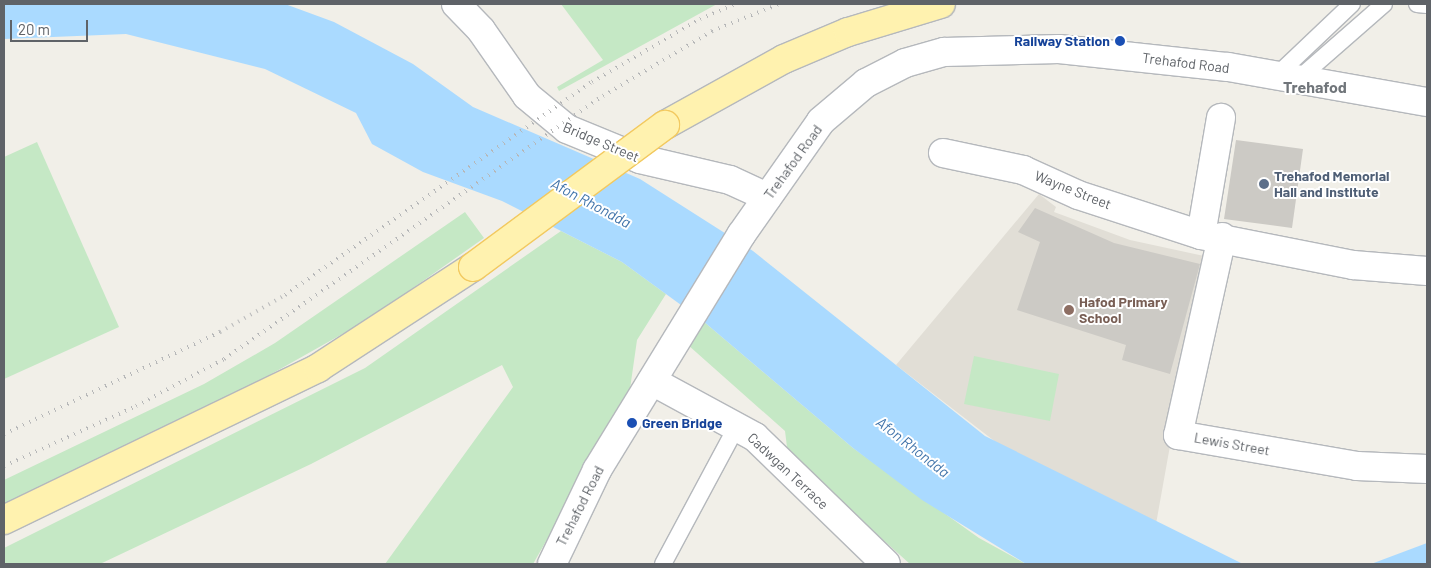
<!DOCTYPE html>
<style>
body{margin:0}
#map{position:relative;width:1431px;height:568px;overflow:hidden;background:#f1efe8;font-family:Barlow,sans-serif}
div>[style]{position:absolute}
.education>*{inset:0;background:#e1ded6}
.green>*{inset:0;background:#c5e8c5}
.water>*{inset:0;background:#aadaff}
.building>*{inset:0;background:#cccac5}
.roads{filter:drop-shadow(1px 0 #b5b8bc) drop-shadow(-1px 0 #b5b8bc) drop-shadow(0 1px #b5b8bc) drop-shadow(0 -1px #b5b8bc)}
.service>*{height:16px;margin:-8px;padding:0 8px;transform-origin:8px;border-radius:8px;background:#fff}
.minor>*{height:28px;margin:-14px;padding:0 14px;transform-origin:14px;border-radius:14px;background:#fff}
.primary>*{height:28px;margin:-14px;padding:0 14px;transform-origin:14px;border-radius:14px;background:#fff2af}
.rail>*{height:4px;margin-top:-2px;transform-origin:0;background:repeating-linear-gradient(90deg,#b6b7b8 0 1px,transparent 0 7px)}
.bridges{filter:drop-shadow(1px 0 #f2c960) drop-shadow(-1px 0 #f2c960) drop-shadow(0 1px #f2c960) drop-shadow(0 -1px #f2c960)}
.primary-bridge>*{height:28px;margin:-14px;padding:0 14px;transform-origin:14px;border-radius:14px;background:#fff2af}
.dots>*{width:14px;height:14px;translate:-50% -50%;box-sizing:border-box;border:2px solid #fff;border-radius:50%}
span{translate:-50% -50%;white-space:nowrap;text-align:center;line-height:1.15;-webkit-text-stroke:4px #fff;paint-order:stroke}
.transit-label{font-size:14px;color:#164399;font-weight:700}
.right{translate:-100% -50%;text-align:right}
.left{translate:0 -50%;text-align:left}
.street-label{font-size:14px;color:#5f6368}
.service-label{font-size:14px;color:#4e5e75;font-weight:700}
.education-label{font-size:14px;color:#785e54;font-weight:700}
.water-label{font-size:15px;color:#4174aa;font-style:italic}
.quarter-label{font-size:16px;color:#70757a;font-weight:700}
.frame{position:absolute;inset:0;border:5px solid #5f6368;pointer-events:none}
.scale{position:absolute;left:10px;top:20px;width:78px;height:22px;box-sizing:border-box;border:2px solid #5f6368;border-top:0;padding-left:6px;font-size:15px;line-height:18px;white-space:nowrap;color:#5f6368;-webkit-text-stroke:4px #fff;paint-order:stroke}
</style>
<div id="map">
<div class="education">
<div style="clip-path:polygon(1039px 194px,1056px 207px,1054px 212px,1130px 240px,1204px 256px,1156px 524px,997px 443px,896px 365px)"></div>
</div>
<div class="green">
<div style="clip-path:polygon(561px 4px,717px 4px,559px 91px,557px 87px,603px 60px)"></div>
<div style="clip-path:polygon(37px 142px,119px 327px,4px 379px,4px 157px)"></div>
<div style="clip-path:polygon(465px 212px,484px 238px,369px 319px,236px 394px,4px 504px,4px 480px,204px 384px,275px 343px)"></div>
<div style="clip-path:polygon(561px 231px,622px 262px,666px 294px,637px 340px,629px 396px,533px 564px,385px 564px,513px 387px,502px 365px,311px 464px,100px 564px,4px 564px,4px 548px,365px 368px)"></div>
<div style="clip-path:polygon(703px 321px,853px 448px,979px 538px,1026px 564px,910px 564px,812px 476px,787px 447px,785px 431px,688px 345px)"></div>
<div style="clip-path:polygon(974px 356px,1059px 374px,1050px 421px,964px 404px)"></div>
</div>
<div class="water">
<div style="clip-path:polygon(4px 4px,285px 4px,334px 22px,413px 64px,473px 107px,640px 179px,753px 251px,985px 436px,1243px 564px,1026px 564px,922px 500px,853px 448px,703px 321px,622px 262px,502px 201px,423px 172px,372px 144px,356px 113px,265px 69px,126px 34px,4px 39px)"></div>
<div style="clip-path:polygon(1427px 543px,1427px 564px,1371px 564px)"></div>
</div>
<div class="building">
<div style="clip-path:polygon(1236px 140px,1303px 149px,1292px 228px,1224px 219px)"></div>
<div style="clip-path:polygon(1035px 208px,1114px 243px,1200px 264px,1170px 374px,1122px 360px,1126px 345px,1017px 310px,1040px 242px,1018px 232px)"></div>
</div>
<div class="roads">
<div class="service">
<div style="left:1417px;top:4px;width:10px;rotate:6deg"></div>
<div style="left:1275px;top:77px;width:106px;rotate:-43.5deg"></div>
<div style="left:1296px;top:81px;width:117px;rotate:-41.2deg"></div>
<div style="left:663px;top:564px;width:157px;rotate:-61.8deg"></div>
</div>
<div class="minor">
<div style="left:456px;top:4px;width:36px;rotate:46deg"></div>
<div style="left:481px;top:30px;width:80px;rotate:55.1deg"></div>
<div style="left:527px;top:96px;width:52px;rotate:39.5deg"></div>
<div style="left:567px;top:129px;width:79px;rotate:22.3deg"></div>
<div style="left:640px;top:159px;width:92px;rotate:13.1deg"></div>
<div style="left:730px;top:180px;width:41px;rotate:24.7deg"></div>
<div style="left:943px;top:153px;width:82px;rotate:12deg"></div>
<div style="left:1023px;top:170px;width:60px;rotate:24.4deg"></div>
<div style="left:1078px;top:195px;width:129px;rotate:18deg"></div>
<div style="left:1201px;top:235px;width:155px;rotate:11.2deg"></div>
<div style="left:1353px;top:265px;width:74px;rotate:4.6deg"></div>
<div style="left:1201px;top:235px;width:119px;rotate:-80.3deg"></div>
<div style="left:1222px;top:237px;width:203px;rotate:102.5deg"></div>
<div style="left:1178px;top:435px;width:182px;rotate:9.8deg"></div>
<div style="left:1357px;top:466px;width:70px;rotate:2.5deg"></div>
<div style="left:652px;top:381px;width:117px;rotate:28.5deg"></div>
<div style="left:755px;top:437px;width:182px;rotate:44.1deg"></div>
<div style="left:552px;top:564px;width:104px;rotate:-64.4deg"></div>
<div style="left:597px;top:470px;width:276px;rotate:-58.5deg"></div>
<div style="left:741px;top:235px;width:139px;rotate:-54.9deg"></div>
<div style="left:821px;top:121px;width:59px;rotate:-40.2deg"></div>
<div style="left:866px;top:83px;width:44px;rotate:-27.1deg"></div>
<div style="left:905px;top:63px;width:41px;rotate:-15.8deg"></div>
<div style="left:944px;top:52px;width:115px;rotate:-1.5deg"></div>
<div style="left:1059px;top:49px;width:170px;rotate:6.1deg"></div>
<div style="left:1228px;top:67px;width:202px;rotate:10deg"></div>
</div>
<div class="primary">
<div style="left:665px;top:125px;width:136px;rotate:-29deg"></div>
<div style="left:784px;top:59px;width:69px;rotate:-22.9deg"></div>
<div style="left:848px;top:32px;width:97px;rotate:-16.8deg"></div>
<div style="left:4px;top:520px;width:349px;rotate:-25.8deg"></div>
<div style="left:318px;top:368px;width:185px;rotate:-33.1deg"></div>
</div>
</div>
<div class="rail">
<div style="left:4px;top:434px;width:239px;rotate:-25.3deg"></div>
<div style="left:220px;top:332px;width:75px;rotate:-29.6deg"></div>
<div style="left:285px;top:295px;width:374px;rotate:-34.8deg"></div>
<div style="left:592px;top:82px;width:125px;rotate:-30.3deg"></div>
<div style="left:700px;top:19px;width:38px;rotate:-23deg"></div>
<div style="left:4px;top:466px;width:145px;rotate:-24.4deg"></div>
<div style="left:136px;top:406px;width:100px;rotate:-28.1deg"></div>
<div style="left:224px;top:359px;width:461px;rotate:-34.8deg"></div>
<div style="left:603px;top:96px;width:127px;rotate:-30.8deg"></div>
<div style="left:712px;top:31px;width:72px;rotate:-21.9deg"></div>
</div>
<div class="bridges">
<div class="primary-bridge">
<div style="left:473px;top:267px;width:239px;rotate:-36.5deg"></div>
</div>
</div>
<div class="dots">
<div style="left:1120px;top:41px;background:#1a4fb4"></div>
<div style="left:1264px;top:184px;background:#5c6f8a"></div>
<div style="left:1069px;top:310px;background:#8d6e63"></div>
<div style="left:632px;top:423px;background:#1a4fb4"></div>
</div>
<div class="transit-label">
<span class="right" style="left:1110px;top:41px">Railway Station</span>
<span class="left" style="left:642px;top:423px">Green Bridge</span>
</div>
<div class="street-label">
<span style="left:1186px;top:63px;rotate:7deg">Trehafod Road</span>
<span style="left:601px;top:142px;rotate:23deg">Bridge Street</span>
<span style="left:793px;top:162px;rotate:-54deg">Trehafod Road</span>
<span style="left:1073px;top:190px;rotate:22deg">Wayne Street</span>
<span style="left:1232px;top:444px;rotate:10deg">Lewis Street</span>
<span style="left:788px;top:471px;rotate:43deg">Cadwgan Terrace</span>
<span style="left:580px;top:506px;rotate:-63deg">Trehafod Road</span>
</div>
<div class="service-label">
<span class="left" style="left:1274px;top:184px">Trehafod Memorial<br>Hall and Institute</span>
</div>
<div class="education-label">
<span class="left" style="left:1079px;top:310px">Hafod Primary<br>School</span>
</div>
<div class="water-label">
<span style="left:591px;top:203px;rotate:28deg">Afon Rhondda</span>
<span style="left:913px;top:447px;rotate:38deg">Afon Rhondda</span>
</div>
<div class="quarter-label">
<span style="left:1315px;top:87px">Trehafod</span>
</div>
<div class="frame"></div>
<div class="scale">20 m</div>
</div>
